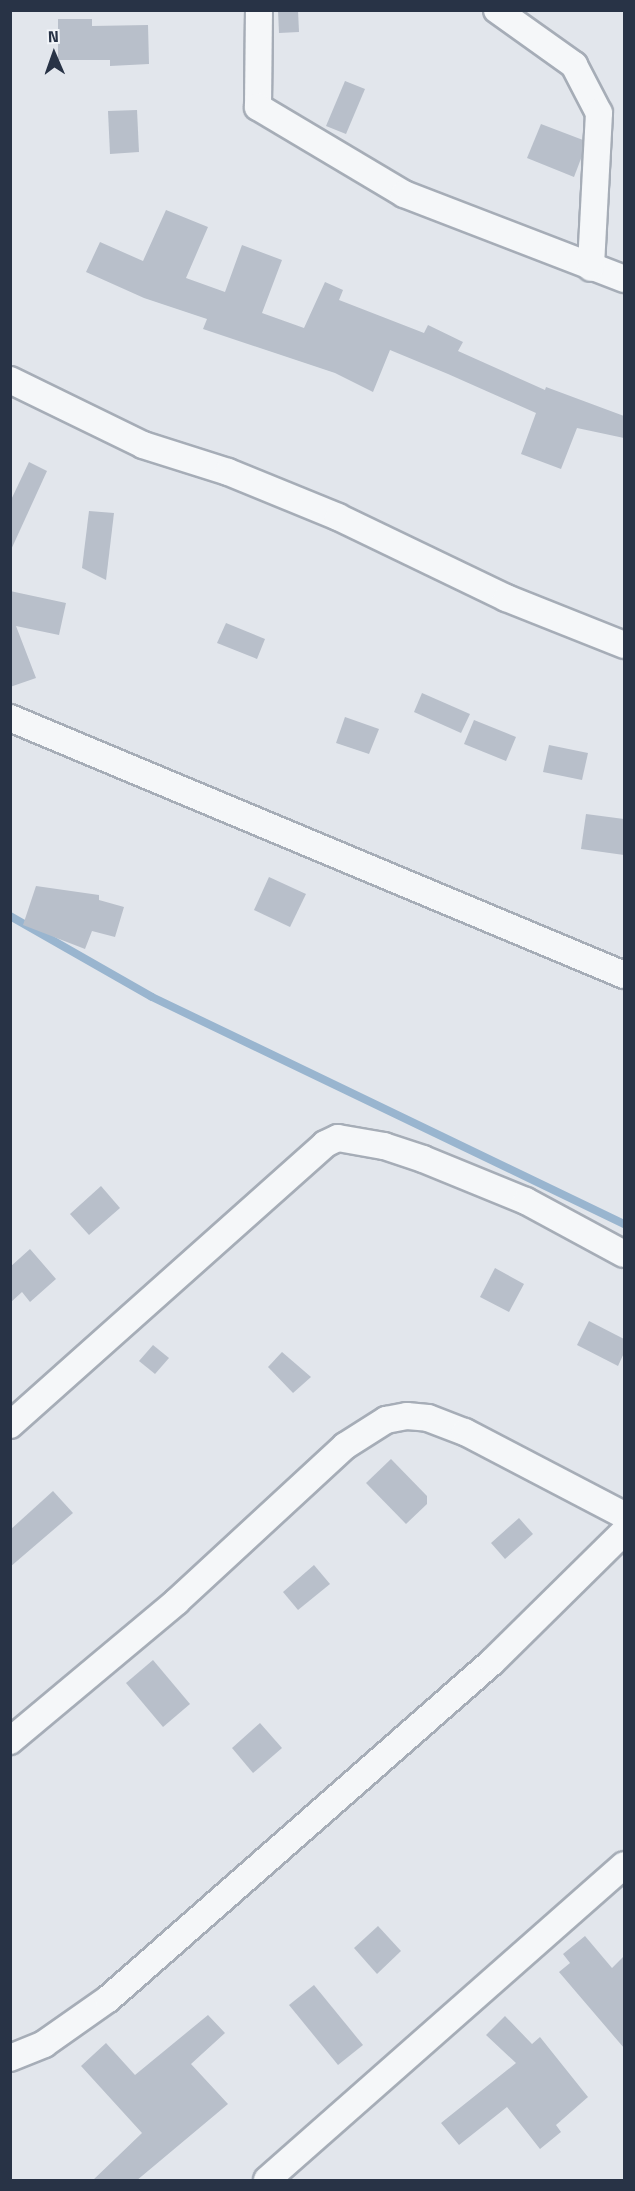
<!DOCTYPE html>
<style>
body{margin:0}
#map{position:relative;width:635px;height:2191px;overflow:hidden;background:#e2e6ec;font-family:"Titillium Web",sans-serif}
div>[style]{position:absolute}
.stream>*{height:8px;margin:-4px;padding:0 4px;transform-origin:4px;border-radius:4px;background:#99b5cf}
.building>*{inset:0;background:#b8bfca}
.roads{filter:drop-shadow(2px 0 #a6adb7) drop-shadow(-2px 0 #a6adb7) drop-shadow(0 2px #a6adb7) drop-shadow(0 -2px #a6adb7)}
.street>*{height:26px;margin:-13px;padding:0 13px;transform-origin:13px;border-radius:13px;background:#f5f7f9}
span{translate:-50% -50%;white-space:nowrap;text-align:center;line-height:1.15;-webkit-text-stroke:5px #f2f5f9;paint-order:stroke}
.frame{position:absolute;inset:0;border:12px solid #283346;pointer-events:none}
.north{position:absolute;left:24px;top:24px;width:60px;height:60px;-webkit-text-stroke:4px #f2f5f9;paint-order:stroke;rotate:358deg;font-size:16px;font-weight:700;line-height:24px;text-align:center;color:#283346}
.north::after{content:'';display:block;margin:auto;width:21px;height:27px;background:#283346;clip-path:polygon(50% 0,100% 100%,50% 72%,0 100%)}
</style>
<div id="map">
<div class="stream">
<div style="left:10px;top:916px;width:163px;rotate:29.7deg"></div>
<div style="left:152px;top:997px;width:524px;rotate:25.68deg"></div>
</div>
<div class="building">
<div style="clip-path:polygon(278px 10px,298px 10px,299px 32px,279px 33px)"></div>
<div style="clip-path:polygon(58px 19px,92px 19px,92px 26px,148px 25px,149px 64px,110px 66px,110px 60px,58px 60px)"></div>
<div style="clip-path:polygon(345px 81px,365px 89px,346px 134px,326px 126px)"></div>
<div style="clip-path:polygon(137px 110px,139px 152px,110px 154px,108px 111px)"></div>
<div style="clip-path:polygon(541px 124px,583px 140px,582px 156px,574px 177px,527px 158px)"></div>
<div style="clip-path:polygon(166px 210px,208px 227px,186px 278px,225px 292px,242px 245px,282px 260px,262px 313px,304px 328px,325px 282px,343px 290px,339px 300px,424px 333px,428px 325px,463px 342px,458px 351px,545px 390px,546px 387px,624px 416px,624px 438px,577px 428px,561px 469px,521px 454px,536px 413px,448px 374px,390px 350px,373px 392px,335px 373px,203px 329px,207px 319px,144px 298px,86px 272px,100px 242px,143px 261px)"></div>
<div style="clip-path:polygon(29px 462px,47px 471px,10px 552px,10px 502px)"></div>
<div style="clip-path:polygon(89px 511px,114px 513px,106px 580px,82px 568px)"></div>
<div style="clip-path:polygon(10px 591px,66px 603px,59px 635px,16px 626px,36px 678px,10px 687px)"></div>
<div style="clip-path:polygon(226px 623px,265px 639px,257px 659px,217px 643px)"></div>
<div style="clip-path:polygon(422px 693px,470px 714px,461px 733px,414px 712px)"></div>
<div style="clip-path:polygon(345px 717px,379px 729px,369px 754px,336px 743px)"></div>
<div style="clip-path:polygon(474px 720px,516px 737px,506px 761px,464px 744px)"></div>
<div style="clip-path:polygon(549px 745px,588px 753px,582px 780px,543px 772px)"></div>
<div style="clip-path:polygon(586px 814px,624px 819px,624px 855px,581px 849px)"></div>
<div style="clip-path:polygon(269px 877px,306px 894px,290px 927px,254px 910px)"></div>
<div style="clip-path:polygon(36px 886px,99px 895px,99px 900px,124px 907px,115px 937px,92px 931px,85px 949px,23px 925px)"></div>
<div style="clip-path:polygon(101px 1186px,120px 1208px,89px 1235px,70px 1214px)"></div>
<div style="clip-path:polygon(30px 1249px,56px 1279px,30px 1302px,22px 1292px,10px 1303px,10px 1267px)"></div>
<div style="clip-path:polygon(495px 1268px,524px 1284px,509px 1312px,480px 1297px)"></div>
<div style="clip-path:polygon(589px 1321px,624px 1339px,624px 1353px,618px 1366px,577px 1345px)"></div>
<div style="clip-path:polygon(153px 1345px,169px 1358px,155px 1374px,139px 1361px)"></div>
<div style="clip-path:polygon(282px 1352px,311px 1377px,293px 1393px,268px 1367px)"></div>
<div style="clip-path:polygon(391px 1459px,427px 1496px,427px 1504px,406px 1524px,366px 1483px)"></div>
<div style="clip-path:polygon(53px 1491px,73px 1513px,10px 1567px,10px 1530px)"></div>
<div style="clip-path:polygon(519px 1518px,533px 1534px,505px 1559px,491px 1543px)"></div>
<div style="clip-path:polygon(314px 1565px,330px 1584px,298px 1610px,283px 1592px)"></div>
<div style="clip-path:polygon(153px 1660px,190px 1704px,163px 1727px,126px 1683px)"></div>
<div style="clip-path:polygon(260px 1723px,282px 1748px,253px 1773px,232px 1748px)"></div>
<div style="clip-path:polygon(378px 1926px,401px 1951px,377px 1974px,354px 1948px)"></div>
<div style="clip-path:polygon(585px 1936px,612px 1968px,624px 1956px,624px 2048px,559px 1972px,570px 1963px,563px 1954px)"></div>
<div style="clip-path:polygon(314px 1985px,363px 2045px,338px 2065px,289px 2005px)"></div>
<div style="clip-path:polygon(208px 2015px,225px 2033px,191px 2064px,228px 2104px,136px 2181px,92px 2181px,142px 2133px,81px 2066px,106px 2043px,135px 2075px)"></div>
<div style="clip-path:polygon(505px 2016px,532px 2044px,540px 2037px,588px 2097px,556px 2125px,561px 2132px,540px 2149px,507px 2107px,459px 2145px,441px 2123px,516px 2063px,486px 2035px)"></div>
</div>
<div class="roads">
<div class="street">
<div style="left:259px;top:10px;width:97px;rotate:90.6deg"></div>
<div style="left:258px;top:107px;width:170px;rotate:30.8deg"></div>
<div style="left:404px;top:194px;width:236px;rotate:21.1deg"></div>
<div style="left:497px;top:10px;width:95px;rotate:35.5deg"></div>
<div style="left:574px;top:65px;width:54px;rotate:62.5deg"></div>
<div style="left:599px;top:113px;width:155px;rotate:93deg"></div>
<div style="left:10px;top:380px;width:148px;rotate:26deg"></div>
<div style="left:143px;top:445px;width:89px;rotate:17.6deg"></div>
<div style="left:228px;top:472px;width:119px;rotate:22.2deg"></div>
<div style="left:338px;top:517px;width:187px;rotate:25.7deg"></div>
<div style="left:506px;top:598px;width:127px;rotate:21.7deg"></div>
<div style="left:10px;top:718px;width:666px;rotate:22.71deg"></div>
<div style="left:10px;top:1425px;width:422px;rotate:-41.7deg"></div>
<div style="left:325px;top:1144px;width:14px;rotate:-25deg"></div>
<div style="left:338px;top:1138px;width:47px;rotate:9.9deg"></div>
<div style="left:384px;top:1146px;width:41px;rotate:18.4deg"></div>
<div style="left:423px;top:1159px;width:111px;rotate:22.2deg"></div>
<div style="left:526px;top:1201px;width:111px;rotate:28.4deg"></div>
<div style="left:10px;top:1741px;width:217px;rotate:-39.9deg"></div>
<div style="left:176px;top:1602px;width:230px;rotate:-42.7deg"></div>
<div style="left:345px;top:1446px;width:49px;rotate:-32.4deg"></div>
<div style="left:386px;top:1420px;width:21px;rotate:-11deg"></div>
<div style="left:407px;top:1416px;width:21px;rotate:5deg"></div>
<div style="left:428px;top:1418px;width:40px;rotate:21deg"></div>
<div style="left:465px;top:1432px;width:179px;rotate:27.6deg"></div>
<div style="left:10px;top:2058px;width:37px;rotate:-22deg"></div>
<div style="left:44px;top:2044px;width:78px;rotate:-35.1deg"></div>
<div style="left:108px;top:1999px;width:511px;rotate:-41.27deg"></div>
<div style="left:492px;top:1662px;width:185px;rotate:-44.6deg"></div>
<div style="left:267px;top:2180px;width:476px;rotate:-41.4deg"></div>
</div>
</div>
<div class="frame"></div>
<div class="north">N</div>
</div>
